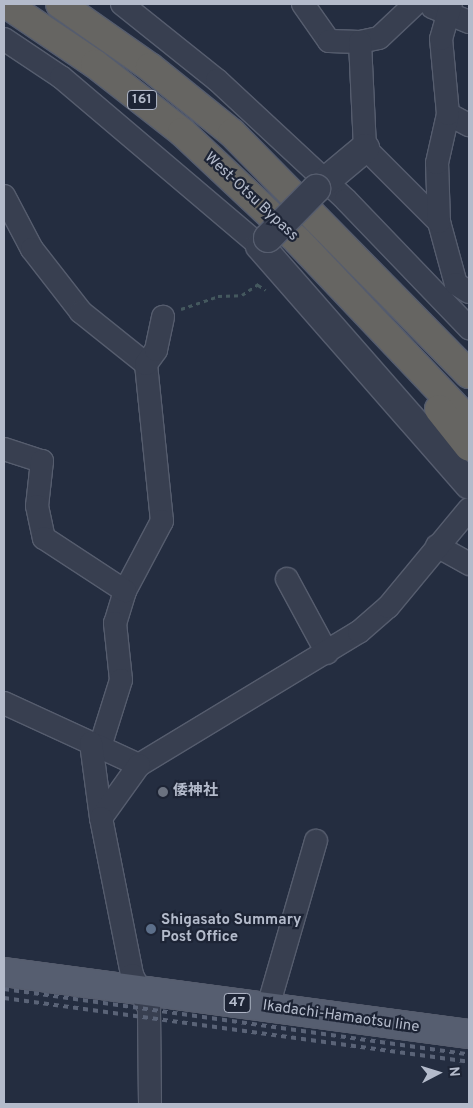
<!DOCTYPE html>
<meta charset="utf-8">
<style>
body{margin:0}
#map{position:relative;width:473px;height:1108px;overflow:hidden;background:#242d40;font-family:Overpass,"Noto Sans JP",sans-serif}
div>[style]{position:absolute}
.path>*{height:3px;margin-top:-1.5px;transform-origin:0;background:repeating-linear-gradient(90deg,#44585e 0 4px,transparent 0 8px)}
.roads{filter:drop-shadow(1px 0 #565d6e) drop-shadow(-1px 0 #565d6e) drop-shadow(0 1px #565d6e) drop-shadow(0 -1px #565d6e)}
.minor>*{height:22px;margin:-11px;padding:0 11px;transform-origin:11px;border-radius:11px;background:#383f50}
.tertiary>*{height:28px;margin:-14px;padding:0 14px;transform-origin:14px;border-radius:14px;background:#383f50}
.primary>*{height:28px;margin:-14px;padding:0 14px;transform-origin:14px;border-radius:14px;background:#565e70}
.trunk>*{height:28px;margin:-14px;padding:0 14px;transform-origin:14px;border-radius:14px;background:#666562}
.rail>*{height:4px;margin-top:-2px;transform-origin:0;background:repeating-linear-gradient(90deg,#5a6377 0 5px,transparent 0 10px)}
.bridges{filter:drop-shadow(1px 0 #565d6e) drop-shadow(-1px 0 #565d6e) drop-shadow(0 1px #565d6e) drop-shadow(0 -1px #565d6e)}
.tertiary-bridge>*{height:28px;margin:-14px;padding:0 14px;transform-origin:14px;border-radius:14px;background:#383f50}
.dots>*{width:14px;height:14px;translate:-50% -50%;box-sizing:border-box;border:2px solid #1d2435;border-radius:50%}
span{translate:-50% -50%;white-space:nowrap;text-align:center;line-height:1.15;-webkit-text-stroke:4.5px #1d2435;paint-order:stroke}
.shield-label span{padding:1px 4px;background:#1d2435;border:1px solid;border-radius:4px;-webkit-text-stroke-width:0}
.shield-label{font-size:14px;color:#b4bbcb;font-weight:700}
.street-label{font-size:15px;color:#b4bbcb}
.poi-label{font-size:15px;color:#b4bbcb;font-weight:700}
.left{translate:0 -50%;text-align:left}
.frame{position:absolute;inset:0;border:5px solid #b4bbcb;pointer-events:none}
.north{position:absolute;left:413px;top:1048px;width:50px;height:50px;-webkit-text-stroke:4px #1d2435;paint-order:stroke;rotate:85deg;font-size:14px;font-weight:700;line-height:20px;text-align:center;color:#b4bbcb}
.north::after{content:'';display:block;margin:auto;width:18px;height:22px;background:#b4bbcb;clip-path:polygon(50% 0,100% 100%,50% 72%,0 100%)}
</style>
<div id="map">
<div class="path">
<div style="left:258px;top:285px;width:9px;rotate:32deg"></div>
<div style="left:181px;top:309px;width:39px;rotate:-19deg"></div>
<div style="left:218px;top:296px;width:24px;rotate:-2deg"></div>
<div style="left:242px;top:295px;width:23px;rotate:-34deg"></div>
</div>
<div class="roads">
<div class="minor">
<div style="left:122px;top:4px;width:122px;rotate:38.7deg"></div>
<div style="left:217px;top:80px;width:176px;rotate:42.9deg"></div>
<div style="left:346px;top:200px;width:178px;rotate:46.1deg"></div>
<div style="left:303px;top:4px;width:45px;rotate:54.9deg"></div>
<div style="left:329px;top:41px;width:31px;rotate:2deg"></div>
<div style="left:360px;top:42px;width:19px;rotate:-12deg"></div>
<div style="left:379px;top:38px;width:50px;rotate:-43.4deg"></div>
<div style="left:432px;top:7px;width:40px;rotate:22deg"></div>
<div style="left:4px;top:39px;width:69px;rotate:33.7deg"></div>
<div style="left:61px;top:77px;width:261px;rotate:40.3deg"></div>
<div style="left:360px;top:42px;width:106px;rotate:87.3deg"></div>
<div style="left:365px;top:148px;width:105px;rotate:45deg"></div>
<div style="left:439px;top:222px;width:64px;rotate:74.7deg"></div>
<div style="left:456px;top:284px;width:15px;rotate:32deg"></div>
<div style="left:448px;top:114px;width:24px;rotate:28deg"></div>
<div style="left:4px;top:196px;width:60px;rotate:62.2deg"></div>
<div style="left:32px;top:249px;width:80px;rotate:52.1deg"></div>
<div style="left:81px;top:312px;width:83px;rotate:38.7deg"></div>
<div style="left:146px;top:364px;width:158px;rotate:84.2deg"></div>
<div style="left:162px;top:521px;width:79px;rotate:117.9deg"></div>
<div style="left:125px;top:591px;width:34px;rotate:107deg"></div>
<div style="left:115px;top:623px;width:57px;rotate:84deg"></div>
<div style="left:121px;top:680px;width:70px;rotate:107.4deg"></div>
<div style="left:439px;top:222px;width:59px;rotate:-91.9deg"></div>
<div style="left:437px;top:163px;width:50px;rotate:-77.3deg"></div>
<div style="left:448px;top:114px;width:75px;rotate:-95.3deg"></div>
<div style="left:441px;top:39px;width:36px;rotate:-74deg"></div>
<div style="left:146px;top:364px;width:17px;rotate:-54deg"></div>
<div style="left:156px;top:350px;width:34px;rotate:-78deg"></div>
<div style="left:4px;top:449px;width:40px;rotate:18deg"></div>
<div style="left:42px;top:461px;width:45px;rotate:96.3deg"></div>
<div style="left:37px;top:506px;width:33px;rotate:78deg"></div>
<div style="left:44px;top:538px;width:97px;rotate:33.2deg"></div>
<div style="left:437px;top:546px;width:37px;rotate:29deg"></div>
<div style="left:287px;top:579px;width:84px;rotate:61.6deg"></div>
<div style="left:4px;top:703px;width:149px;rotate:24.7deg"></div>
<div style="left:139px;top:765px;width:257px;rotate:-31.2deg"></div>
<div style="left:359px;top:632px;width:38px;rotate:-41deg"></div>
<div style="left:388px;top:607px;width:127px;rotate:-50.4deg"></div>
<div style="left:91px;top:743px;width:76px;rotate:82.4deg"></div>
<div style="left:139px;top:765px;width:65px;rotate:125.6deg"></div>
<div style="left:101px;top:818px;width:160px;rotate:78.8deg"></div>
<div style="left:132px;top:975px;width:38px;rotate:63deg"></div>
<div style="left:149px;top:1009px;width:95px;rotate:89.4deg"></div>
<div style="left:268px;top:1007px;width:173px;rotate:-73.9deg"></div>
</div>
<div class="tertiary">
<div style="left:316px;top:189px;width:64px;rotate:-39.9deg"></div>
<div style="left:268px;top:238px;width:11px;rotate:135deg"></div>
<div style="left:260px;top:246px;width:317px;rotate:48.8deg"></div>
</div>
<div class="primary">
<div style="left:4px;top:972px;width:469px;rotate:7.6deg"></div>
</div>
<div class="trunk">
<div style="left:6px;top:4px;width:107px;rotate:34deg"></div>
<div style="left:95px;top:64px;width:110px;rotate:38deg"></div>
<div style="left:182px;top:132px;width:159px;rotate:43.2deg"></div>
<div style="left:298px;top:241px;width:248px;rotate:46.5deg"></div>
<div style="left:60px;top:4px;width:110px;rotate:35deg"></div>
<div style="left:150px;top:67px;width:105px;rotate:38.8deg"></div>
<div style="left:232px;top:133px;width:338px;rotate:45.5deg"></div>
<div style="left:439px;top:409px;width:48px;rotate:51.7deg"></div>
</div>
</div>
<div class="rail">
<div style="left:4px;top:989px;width:470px;rotate:8deg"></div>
<div style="left:4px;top:998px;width:469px;rotate:7.8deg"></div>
</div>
<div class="bridges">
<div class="tertiary-bridge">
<div style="left:268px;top:238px;width:69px;rotate:-45.6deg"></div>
</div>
</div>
<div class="dots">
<div style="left:163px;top:792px;background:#6b7280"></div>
<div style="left:151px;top:929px;background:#5c6f8a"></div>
</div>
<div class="shield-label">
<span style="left:142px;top:100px">161</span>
<span style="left:237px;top:1003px">47</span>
</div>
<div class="street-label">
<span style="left:251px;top:197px;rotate:43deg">West-Otsu Bypass</span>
<span style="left:341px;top:1017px;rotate:8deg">Ikadachi-Hamaotsu line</span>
</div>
<div class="poi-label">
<span class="left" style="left:173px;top:792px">倭神社</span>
<span class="left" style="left:161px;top:929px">Shigasato Summary<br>Post Office</span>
</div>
<div class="frame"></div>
<div class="north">N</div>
</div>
